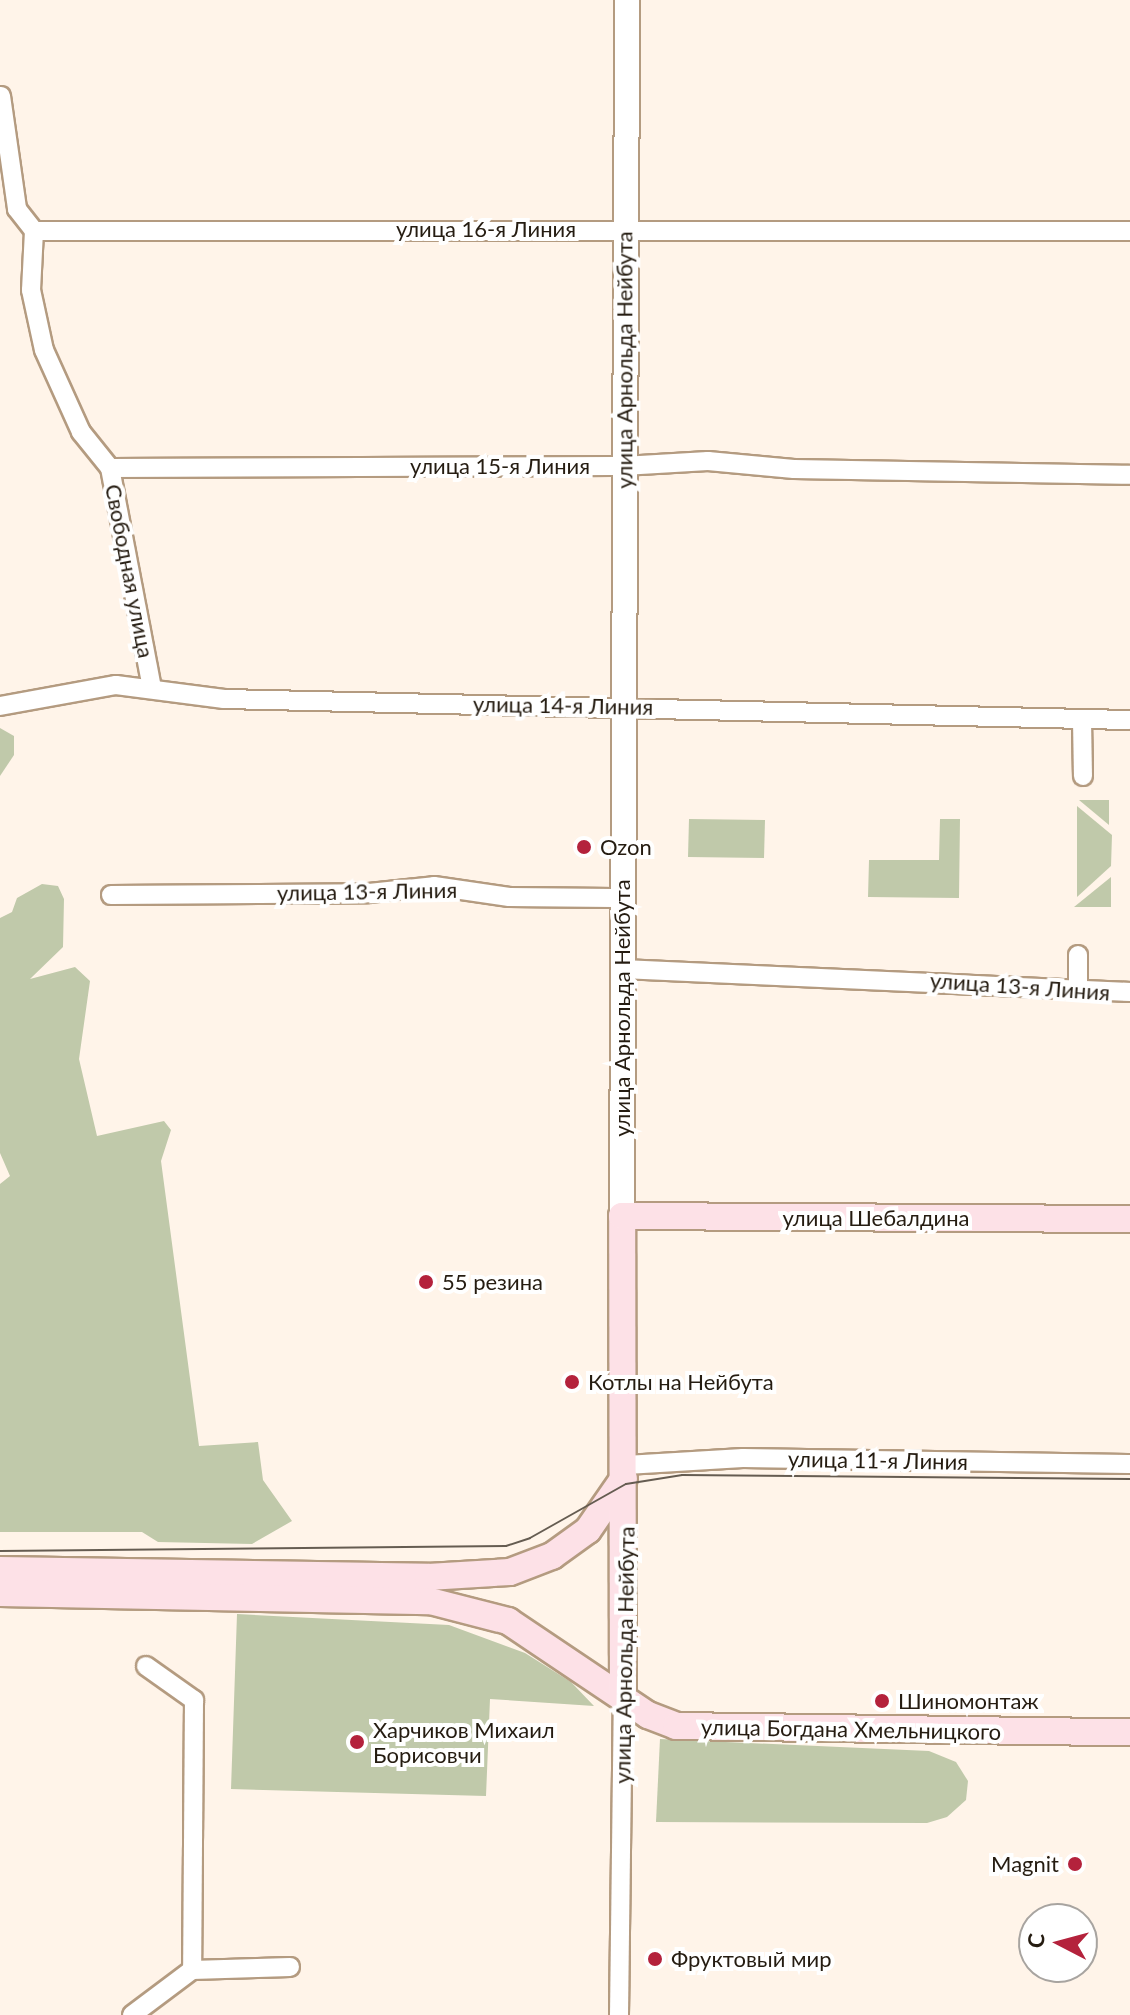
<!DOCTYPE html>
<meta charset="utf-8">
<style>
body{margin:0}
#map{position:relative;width:1130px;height:2015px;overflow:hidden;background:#fff4e9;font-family:Lato,sans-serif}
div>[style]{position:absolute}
.green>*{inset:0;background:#c0c9aa}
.roads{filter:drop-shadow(2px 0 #b49b80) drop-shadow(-2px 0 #b49b80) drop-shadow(0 2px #b49b80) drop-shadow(0 -2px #b49b80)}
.minor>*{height:18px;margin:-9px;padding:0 9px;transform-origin:9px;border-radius:9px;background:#fff}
.tertiary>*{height:24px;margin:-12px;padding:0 12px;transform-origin:12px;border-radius:12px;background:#fff}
.secondary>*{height:26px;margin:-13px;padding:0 13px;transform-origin:13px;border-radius:13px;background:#fde1e7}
.tram>*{height:2px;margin:-1px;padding:0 1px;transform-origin:1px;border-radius:1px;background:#655c51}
.dots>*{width:22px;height:22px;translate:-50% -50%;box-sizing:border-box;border:4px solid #fff;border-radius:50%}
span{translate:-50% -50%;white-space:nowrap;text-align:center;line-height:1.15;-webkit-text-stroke:8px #fff;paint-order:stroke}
.street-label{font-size:22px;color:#251c11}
.poi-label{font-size:22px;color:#251c11}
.left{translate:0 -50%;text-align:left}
.right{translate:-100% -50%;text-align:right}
.north{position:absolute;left:1018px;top:1903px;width:80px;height:80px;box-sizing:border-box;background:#fff;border:2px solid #a8a4a0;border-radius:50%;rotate:276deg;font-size:22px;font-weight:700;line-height:32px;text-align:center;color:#251c11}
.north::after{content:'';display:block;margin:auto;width:28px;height:36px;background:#b4223c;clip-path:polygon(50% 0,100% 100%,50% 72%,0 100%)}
</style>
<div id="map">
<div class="green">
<div style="clip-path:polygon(0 728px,14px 736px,14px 755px,0 776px)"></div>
<div style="clip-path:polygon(1079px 800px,1109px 800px,1109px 825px)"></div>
<div style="clip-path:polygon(1077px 806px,1112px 835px,1111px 866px,1077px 897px)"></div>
<div style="clip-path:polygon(689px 819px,765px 820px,764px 858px,688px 857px)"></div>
<div style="clip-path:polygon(940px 819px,960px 819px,959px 898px,868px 897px,869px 860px,939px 860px)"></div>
<div style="clip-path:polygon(1111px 877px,1111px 907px,1074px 907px)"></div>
<div style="clip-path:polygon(42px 884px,58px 886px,64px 899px,63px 947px,30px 979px,75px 967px,90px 981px,79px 1059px,97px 1136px,164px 1121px,171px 1130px,161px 1161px,199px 1446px,258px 1442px,263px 1480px,292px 1521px,252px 1544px,158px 1542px,142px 1532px,0 1532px,0 1184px,10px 1176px,0 1153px,0 918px,12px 912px,17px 898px)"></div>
<div style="clip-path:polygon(237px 1614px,449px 1625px,525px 1653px,571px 1682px,594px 1706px,490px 1699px,486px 1796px,231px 1789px)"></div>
<div style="clip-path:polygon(660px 1739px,929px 1751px,956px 1762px,968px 1781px,966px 1800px,947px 1817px,927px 1823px,656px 1822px)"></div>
</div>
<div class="roads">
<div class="minor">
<div style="left:1px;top:96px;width:114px;rotate:81.9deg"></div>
<div style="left:17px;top:209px;width:28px;rotate:52deg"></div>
<div style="left:34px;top:231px;width:59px;rotate:92.9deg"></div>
<div style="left:31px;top:290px;width:61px;rotate:77.8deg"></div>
<div style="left:44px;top:350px;width:90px;rotate:65.7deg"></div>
<div style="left:81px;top:432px;width:46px;rotate:51.1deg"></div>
<div style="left:110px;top:468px;width:224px;rotate:79.2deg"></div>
<div style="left:34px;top:231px;width:1096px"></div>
<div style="left:110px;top:468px;width:513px;rotate:-0.22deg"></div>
<div style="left:623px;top:466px;width:85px;rotate:-3.4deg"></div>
<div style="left:708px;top:461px;width:86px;rotate:5.3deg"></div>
<div style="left:794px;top:469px;width:336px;rotate:1deg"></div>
<div style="left:0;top:706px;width:118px;rotate:-10.3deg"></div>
<div style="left:116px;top:685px;width:109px;rotate:7.4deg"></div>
<div style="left:224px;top:699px;width:906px;rotate:1.33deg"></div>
<div style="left:1082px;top:720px;width:56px;rotate:89deg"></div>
<div style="left:111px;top:895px;width:258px;rotate:-0.4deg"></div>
<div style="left:369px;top:893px;width:65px;rotate:-6.1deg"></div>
<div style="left:434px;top:886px;width:76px;rotate:8.3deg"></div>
<div style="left:509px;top:897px;width:113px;rotate:0.5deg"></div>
<div style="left:622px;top:969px;width:509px;rotate:2.59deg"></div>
<div style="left:1078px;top:991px;width:36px;rotate:-90deg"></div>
<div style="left:626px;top:1465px;width:117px;rotate:-3.4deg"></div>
<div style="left:743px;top:1458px;width:387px;rotate:0.9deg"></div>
<div style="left:146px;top:1666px;width:59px;rotate:35.3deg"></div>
<div style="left:194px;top:1700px;width:270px;rotate:90.4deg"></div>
<div style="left:132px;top:2015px;width:75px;rotate:-36.9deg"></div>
<div style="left:192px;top:1970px;width:98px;rotate:-1.8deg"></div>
<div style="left:619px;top:2015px;width:316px;rotate:-89.3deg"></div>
</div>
<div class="tertiary">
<div style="left:622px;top:1216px;width:1216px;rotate:-89.76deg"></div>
</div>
<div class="secondary">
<div style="left:0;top:1570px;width:428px;rotate:0.9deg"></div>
<div style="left:428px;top:1577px;width:82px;rotate:-3.5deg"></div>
<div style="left:510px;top:1572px;width:45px;rotate:-20.9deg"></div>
<div style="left:552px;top:1556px;width:44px;rotate:-35.8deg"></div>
<div style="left:588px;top:1530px;width:63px;rotate:-55.3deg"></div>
<div style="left:0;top:1593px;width:430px;rotate:1.1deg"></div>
<div style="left:430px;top:1601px;width:81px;rotate:14.4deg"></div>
<div style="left:508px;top:1621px;width:169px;rotate:33.9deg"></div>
<div style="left:648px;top:1715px;width:30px;rotate:21deg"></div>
<div style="left:676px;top:1726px;width:454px;rotate:0.8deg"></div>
<div style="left:623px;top:1699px;width:483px;rotate:-90.1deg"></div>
<div style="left:622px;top:1216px;width:508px;rotate:0.34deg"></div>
</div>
</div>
<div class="tram">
<div style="left:0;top:1551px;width:506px;rotate:-0.57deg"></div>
<div style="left:506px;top:1546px;width:25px;rotate:-18deg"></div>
<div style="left:530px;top:1538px;width:110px;rotate:-29.4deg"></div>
<div style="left:626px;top:1484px;width:57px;rotate:-9.1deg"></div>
<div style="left:682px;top:1475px;width:448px;rotate:0.5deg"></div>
</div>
<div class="dots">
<div style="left:584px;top:847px;background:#b4223c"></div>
<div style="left:426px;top:1282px;background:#b4223c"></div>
<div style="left:572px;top:1382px;background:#b4223c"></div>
<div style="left:882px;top:1701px;background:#b4223c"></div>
<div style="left:357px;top:1742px;background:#b4223c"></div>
<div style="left:1075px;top:1864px;background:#b4223c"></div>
<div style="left:655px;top:1959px;background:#b4223c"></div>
</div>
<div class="street-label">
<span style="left:486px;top:229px">улица 16-я Линия</span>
<span style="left:624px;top:360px;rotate:-90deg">улица Арнольда Нейбута</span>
<span style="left:500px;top:466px">улица 15-я Линия</span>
<span style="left:130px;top:571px;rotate:79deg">Свободная улица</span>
<span style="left:563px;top:705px;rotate:1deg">улица 14-я Линия</span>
<span style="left:367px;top:891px;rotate:-1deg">улица 13-я Линия</span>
<span style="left:1020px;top:986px;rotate:4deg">улица 13-я Линия</span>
<span style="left:622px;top:1008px;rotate:-90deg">улица Арнольда Нейбута</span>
<span style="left:876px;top:1218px">улица Шебалдина</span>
<span style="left:878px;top:1460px;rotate:1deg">улица 11-я Линия</span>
<span style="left:624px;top:1655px;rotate:-89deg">улица Арнольда Нейбута</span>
<span style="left:851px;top:1729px;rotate:1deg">улица Богдана Хмельницкого</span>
</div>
<div class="poi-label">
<span class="left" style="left:600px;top:847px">Ozon</span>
<span class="left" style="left:442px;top:1282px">55 резина</span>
<span class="left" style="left:588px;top:1382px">Котлы на Нейбута</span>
<span class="left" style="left:898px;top:1701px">Шиномонтаж</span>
<span class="left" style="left:373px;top:1742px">Харчиков Михаил<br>Борисовчи</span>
<span class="right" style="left:1059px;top:1864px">Magnit</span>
<span class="left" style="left:671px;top:1959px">Фруктовый мир</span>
</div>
<div class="north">С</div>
</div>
